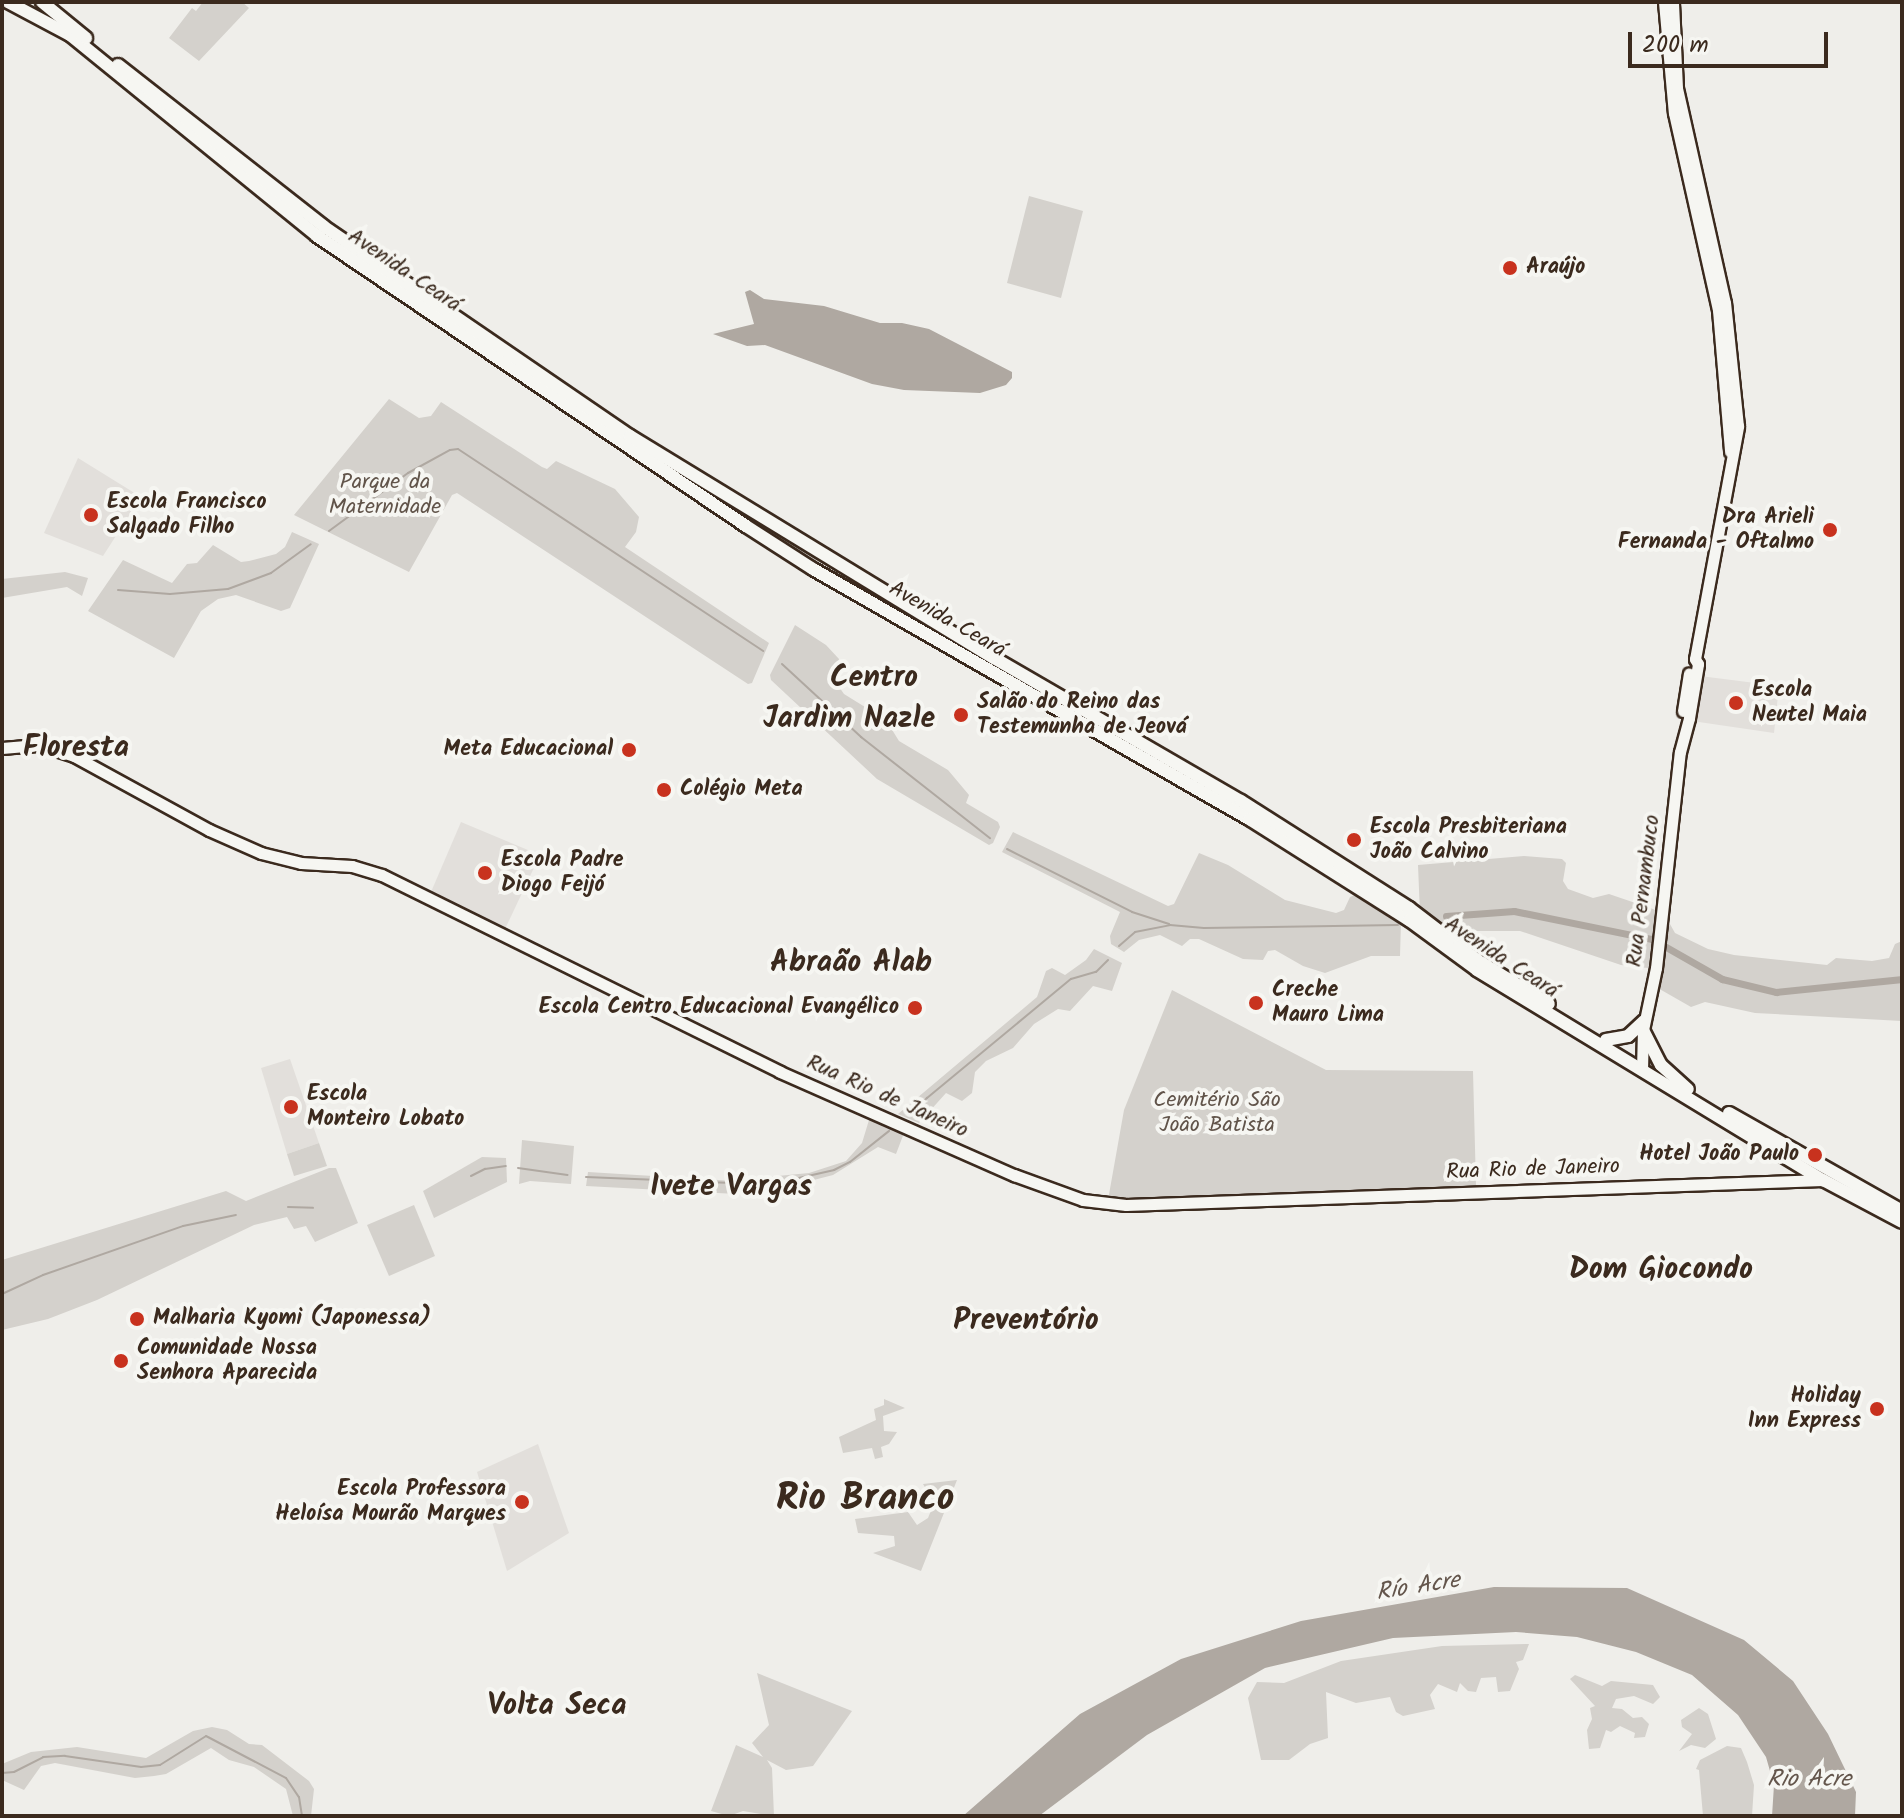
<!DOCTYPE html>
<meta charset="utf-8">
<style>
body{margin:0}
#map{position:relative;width:1904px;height:1818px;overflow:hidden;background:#efeeea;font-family:Kalam,sans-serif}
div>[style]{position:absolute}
.built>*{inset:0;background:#e2dfdb}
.green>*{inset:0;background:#d4d1cc}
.water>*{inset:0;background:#afa8a1}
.stream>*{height:2px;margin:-1px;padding:0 1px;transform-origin:1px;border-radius:1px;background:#afa8a1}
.canal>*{height:7px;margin:-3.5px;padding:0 3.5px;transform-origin:3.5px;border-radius:3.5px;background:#afa8a1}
.roads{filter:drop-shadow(2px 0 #3b2a1e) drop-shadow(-2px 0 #3b2a1e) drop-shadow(0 2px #3b2a1e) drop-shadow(0 -2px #3b2a1e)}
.secondary>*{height:11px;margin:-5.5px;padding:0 5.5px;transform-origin:5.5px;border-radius:5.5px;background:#f6f6f2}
.primary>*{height:12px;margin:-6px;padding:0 6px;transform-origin:6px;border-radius:6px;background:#f6f6f2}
.dots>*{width:22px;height:22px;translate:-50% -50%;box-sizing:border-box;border:4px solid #f6f6f2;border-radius:50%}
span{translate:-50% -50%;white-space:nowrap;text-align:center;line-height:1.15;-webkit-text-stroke:8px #f6f6f2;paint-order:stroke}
.poi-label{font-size:22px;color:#3b2a1e;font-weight:700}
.left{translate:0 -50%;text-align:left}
.right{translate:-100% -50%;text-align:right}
.street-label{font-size:22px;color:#3b2a1e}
.park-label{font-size:22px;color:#61544a}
.water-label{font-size:24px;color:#64564c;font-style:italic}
.district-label{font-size:30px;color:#3b2a1e;font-weight:700}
.town-label{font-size:38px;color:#3b2a1e;font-weight:700}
.frame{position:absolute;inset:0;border:4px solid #3b2a1e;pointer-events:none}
.scale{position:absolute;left:1628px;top:32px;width:200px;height:36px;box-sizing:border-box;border:4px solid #3b2a1e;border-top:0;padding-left:10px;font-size:24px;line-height:28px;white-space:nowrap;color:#3b2a1e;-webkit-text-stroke:6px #f6f6f2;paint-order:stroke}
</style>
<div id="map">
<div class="built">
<div style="clip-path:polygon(78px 458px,141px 497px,103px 556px,44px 533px)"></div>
<div style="clip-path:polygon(1700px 676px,1779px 686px,1774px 733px,1692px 721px)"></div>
<div style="clip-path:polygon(461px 822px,540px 855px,505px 929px,431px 892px)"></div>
<div style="clip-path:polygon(290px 1059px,319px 1143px,287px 1154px,261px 1068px)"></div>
<div style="clip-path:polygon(538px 1444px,569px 1533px,507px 1571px,477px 1472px)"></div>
</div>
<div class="green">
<div style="clip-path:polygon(203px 2px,242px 2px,249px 8px,199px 61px,169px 38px,192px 8px,196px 11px)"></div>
<div style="clip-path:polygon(1029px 196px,1083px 211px,1061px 298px,1007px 283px)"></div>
<div style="clip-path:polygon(389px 399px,419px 418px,431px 416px,441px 402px,542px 467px,547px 469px,556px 461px,615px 489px,639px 517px,636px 532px,625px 547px,769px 643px,752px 683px,748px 684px,457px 493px,452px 495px,409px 572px,294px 515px)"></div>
<div style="clip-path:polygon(292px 532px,319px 544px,290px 608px,281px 611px,236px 595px,218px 599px,201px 611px,174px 658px,88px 611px,123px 560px,172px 583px,187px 564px,197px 563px,213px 545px,241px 562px,249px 561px,276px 554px,285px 547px)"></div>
<div style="clip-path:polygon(65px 572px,88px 578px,82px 596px,67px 587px,2px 598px,2px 579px)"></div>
<div style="clip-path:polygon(795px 625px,826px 645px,839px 659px,835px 681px,844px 694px,886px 720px,899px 741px,948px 770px,969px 795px,966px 803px,998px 822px,1000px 827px,993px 843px,989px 845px,877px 779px,771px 680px,770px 675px)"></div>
<div style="clip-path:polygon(1013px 832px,1168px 906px,1174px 904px,1199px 853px,1228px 865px,1285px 900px,1336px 913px,1344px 910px,1350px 897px,1357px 894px,1401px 921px,1400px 956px,1371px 956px,1325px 973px,1303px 966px,1275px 950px,1268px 951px,1263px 960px,1243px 959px,1199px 939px,1190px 939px,1182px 946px,1160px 935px,1139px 940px,1124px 952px,1111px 944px,1110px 936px,1120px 912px,1002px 852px)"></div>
<div style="clip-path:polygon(1524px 856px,1562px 859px,1566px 863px,1563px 881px,1568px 889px,1593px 898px,1609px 894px,1653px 909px,1666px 917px,1675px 933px,1708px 949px,1734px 955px,1827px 965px,1836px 958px,1872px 961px,1889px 958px,1895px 944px,1902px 941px,1902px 1021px,1755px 1013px,1705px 1002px,1691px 1007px,1649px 983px,1648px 968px,1621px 965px,1520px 931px,1475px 931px,1473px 943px,1469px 946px,1420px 914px,1418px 865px)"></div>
<div style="clip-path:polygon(1094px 949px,1122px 963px,1112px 991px,1093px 986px,1070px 1011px,1058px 1009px,1034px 1024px,1013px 1048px,986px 1061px,975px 1072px,972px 1093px,962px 1101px,946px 1093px,919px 1123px,898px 1114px,1037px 997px,1046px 971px,1052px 968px,1065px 975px,1086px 960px)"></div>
<div style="clip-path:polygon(1172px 990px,1326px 1070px,1473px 1071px,1476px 1186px,1261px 1199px,1108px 1200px,1124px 1110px)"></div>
<div style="clip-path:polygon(869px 1120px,904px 1133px,896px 1154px,878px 1147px,833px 1175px,806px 1182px,767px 1185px,767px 1177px,809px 1173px,846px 1161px,862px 1143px)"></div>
<div style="clip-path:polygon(522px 1140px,574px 1146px,571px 1184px,530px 1181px,519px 1184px)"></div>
<div style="clip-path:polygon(319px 1143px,327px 1166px,294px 1176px,287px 1154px)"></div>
<div style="clip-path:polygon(482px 1157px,506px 1158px,507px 1182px,434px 1218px,423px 1191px)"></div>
<div style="clip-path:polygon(329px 1168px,336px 1168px,358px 1223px,315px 1242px,306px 1226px,294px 1229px,287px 1217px,254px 1225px,97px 1300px,48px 1319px,2px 1330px,2px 1260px,226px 1191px,246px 1201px)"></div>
<div style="clip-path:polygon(588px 1172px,751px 1182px,755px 1195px,586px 1186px)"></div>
<div style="clip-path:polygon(414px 1205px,435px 1256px,389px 1276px,367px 1225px)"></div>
<div style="clip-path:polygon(884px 1399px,905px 1408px,883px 1416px,884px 1431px,897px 1432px,889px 1444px,881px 1447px,883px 1457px,875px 1459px,872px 1448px,843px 1453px,839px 1437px,876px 1420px,874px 1409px,884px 1405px)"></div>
<div style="clip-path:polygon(957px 1480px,921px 1571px,873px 1553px,895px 1546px,894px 1536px,858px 1533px,855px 1519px,908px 1512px,917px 1525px,928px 1518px,934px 1503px,923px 1484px)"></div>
<div style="clip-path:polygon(1529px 1644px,1523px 1660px,1516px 1662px,1519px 1669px,1510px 1691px,1498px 1692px,1496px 1677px,1481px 1678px,1476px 1692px,1468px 1691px,1460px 1683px,1457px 1692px,1438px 1684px,1430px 1695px,1435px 1709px,1403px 1716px,1396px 1712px,1390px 1697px,1356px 1703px,1326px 1692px,1328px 1738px,1310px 1744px,1289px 1760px,1261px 1760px,1248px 1698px,1257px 1682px,1284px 1683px,1341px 1661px,1442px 1646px)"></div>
<div style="clip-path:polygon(757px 1673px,852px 1711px,813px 1766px,786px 1770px,767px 1760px,772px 1768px,774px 1816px,743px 1811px,729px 1816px,711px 1811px,736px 1745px,763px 1757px,752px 1743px,769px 1725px)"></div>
<div style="clip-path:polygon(1575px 1675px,1602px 1686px,1611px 1681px,1653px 1685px,1660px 1697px,1653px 1704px,1634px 1696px,1616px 1699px,1612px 1708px,1622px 1709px,1633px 1718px,1642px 1717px,1649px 1724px,1645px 1737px,1634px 1738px,1635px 1733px,1620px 1726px,1611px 1732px,1606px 1730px,1600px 1748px,1589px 1749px,1587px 1730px,1592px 1719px,1590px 1708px,1595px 1706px,1570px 1679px)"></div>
<div style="clip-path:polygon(1699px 1708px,1708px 1714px,1716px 1739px,1705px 1748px,1691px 1745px,1679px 1751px,1692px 1734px,1682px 1727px,1681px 1720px)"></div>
<div style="clip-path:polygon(212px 1727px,227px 1730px,249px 1744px,262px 1745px,309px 1781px,314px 1789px,311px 1816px,293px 1816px,286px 1789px,254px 1767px,229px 1760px,211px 1748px,166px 1774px,154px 1776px,135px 1778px,55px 1763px,41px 1766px,24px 1790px,2px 1780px,2px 1764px,31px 1752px,77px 1747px,146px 1758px,193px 1731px)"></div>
<div style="clip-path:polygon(1727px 1746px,1741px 1748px,1747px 1762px,1754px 1785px,1752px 1816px,1703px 1816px,1699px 1770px,1696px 1769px,1700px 1760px)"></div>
</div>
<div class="water">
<div style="clip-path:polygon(750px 290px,764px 299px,824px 306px,880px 323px,902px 323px,929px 329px,1012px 372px,1012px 378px,1006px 385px,980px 393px,904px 390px,872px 384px,765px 345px,747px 346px,713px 334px,754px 324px,745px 292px)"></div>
<div style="clip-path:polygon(1494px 1587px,1627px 1588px,1744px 1640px,1793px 1681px,1828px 1734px,1856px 1792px,1855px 1816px,1772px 1816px,1774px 1785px,1766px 1757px,1738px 1715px,1692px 1675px,1636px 1652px,1577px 1637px,1516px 1632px,1393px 1638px,1265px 1668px,1147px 1735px,1039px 1816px,963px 1816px,1080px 1714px,1181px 1659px,1301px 1621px)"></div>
</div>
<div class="stream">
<div style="left:329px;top:531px;width:98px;rotate:-36.3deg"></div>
<div style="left:408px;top:473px;width:48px;rotate:-28.7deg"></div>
<div style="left:450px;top:450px;width:8px;rotate:-7deg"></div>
<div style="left:458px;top:449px;width:366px;rotate:33.5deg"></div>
<div style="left:118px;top:590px;width:52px;rotate:4.4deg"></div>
<div style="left:170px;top:594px;width:58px;rotate:-4.9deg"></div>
<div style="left:228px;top:589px;width:46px;rotate:-20.4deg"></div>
<div style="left:271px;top:573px;width:49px;rotate:-35.9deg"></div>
<div style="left:782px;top:664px;width:108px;rotate:42.7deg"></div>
<div style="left:861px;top:737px;width:164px;rotate:38.1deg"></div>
<div style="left:1007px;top:849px;width:140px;rotate:26.7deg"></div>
<div style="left:1132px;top:912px;width:39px;rotate:18deg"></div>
<div style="left:1119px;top:946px;width:21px;rotate:-41deg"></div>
<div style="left:1135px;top:932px;width:36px;rotate:-11deg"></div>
<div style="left:1170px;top:925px;width:34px;rotate:5deg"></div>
<div style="left:1204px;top:928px;width:194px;rotate:-0.9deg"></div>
<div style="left:913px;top:1115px;width:22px;rotate:-51deg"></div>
<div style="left:927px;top:1098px;width:187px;rotate:-39.6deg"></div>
<div style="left:1071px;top:979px;width:26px;rotate:-16deg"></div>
<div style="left:1096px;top:972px;width:17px;rotate:-45deg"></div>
<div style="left:518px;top:1168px;width:50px;rotate:8deg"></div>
<div style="left:471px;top:1176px;width:16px;rotate:-27deg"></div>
<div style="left:485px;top:1169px;width:21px;rotate:-8deg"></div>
<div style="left:586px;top:1177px;width:164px;rotate:2.4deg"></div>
<div style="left:768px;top:1185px;width:68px;rotate:-12.8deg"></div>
<div style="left:834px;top:1170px;width:18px;rotate:-27deg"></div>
<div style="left:850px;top:1162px;width:50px;rotate:-38.5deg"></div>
<div style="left:288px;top:1207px;width:25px;rotate:2deg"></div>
<div style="left:2px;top:1294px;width:45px;rotate:-24.9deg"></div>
<div style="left:43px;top:1275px;width:148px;rotate:-19.3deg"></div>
<div style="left:183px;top:1226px;width:54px;rotate:-11.7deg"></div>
<div style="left:2px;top:1773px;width:12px;rotate:-5deg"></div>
<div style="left:14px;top:1772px;width:33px;rotate:-27deg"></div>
<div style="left:43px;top:1757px;width:22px;rotate:-3deg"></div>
<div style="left:65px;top:1756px;width:77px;rotate:8.2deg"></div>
<div style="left:141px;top:1767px;width:19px;rotate:-6deg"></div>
<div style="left:160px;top:1765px;width:54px;rotate:-32.2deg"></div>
<div style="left:206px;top:1736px;width:90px;rotate:27.7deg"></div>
<div style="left:286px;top:1778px;width:23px;rotate:56deg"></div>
<div style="left:299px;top:1797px;width:19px;rotate:81deg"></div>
</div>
<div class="canal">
<div style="left:1446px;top:916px;width:68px;rotate:-4.2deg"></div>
<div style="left:1514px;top:911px;width:141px;rotate:11.5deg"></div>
<div style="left:1652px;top:939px;width:81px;rotate:29.7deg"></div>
<div style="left:1722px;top:979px;width:56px;rotate:13.5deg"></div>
<div style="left:1776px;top:992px;width:127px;rotate:-5.9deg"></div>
</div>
<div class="roads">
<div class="secondary">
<div style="left:1664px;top:2px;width:111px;rotate:84.9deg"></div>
<div style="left:1674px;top:113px;width:202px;rotate:77.4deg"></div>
<div style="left:1718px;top:310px;width:142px;rotate:85.1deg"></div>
<div style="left:1683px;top:711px;width:38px;rotate:-81deg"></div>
<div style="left:2px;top:748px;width:38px;rotate:-5deg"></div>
<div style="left:40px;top:745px;width:36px;rotate:18deg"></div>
<div style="left:74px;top:756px;width:154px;rotate:28.7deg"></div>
<div style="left:209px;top:830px;width:57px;rotate:23.9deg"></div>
<div style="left:261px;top:853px;width:41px;rotate:14deg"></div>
<div style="left:301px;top:863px;width:51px;rotate:3.4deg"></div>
<div style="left:352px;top:866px;width:31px;rotate:17deg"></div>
<div style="left:382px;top:875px;width:444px;rotate:26.3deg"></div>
<div style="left:780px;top:1072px;width:256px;rotate:23.8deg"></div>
<div style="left:1014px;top:1175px;width:73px;rotate:19.9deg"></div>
<div style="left:1083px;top:1200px;width:43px;rotate:6.6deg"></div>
<div style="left:1126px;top:1205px;width:697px;rotate:-2.05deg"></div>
<div style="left:1642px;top:1070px;width:40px;rotate:-88.6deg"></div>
<div style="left:1643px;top:1030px;width:63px;rotate:-78.2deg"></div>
<div style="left:1656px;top:968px;width:217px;rotate:-83.7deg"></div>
<div style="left:1680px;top:752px;width:35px;rotate:-75deg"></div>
<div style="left:1689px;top:718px;width:55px;rotate:-80.5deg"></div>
<div style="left:1698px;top:664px;width:6px;rotate:-121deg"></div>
<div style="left:1695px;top:659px;width:237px;rotate:-79.5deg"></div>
<div style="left:1738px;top:426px;width:124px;rotate:-96deg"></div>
<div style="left:1725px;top:303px;width:220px;rotate:-102.6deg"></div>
<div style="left:1677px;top:88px;width:86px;rotate:-92.7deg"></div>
</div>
<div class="primary">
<div style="left:8px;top:2px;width:70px;rotate:28deg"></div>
<div style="left:70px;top:35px;width:318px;rotate:39.1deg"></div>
<div style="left:317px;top:236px;width:518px;rotate:34.06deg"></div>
<div style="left:746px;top:526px;width:80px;rotate:32.7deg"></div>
<div style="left:813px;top:569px;width:503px;rotate:29.83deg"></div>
<div style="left:1249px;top:819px;width:189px;rotate:32.3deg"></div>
<div style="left:1409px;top:920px;width:84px;rotate:36.3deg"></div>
<div style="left:1477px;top:970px;width:405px;rotate:31.3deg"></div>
<div style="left:1823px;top:1180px;width:89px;rotate:28deg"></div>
<div style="left:42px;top:2px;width:57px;rotate:39.3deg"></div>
<div style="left:118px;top:65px;width:261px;rotate:38.1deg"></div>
<div style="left:323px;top:226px;width:372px;rotate:34.4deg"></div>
<div style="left:630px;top:436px;width:426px;rotate:31.4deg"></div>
<div style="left:994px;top:658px;width:285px;rotate:30.1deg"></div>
<div style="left:1241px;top:801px;width:199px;rotate:32.5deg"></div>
<div style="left:1409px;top:908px;width:86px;rotate:37.4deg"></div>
<div style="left:1477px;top:960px;width:84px;rotate:31.4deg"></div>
<div style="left:1643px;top:1030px;width:39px;rotate:63deg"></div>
<div style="left:1661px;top:1065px;width:36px;rotate:42deg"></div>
<div style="left:1606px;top:1040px;width:22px;rotate:-10deg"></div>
<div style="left:1628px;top:1036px;width:22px;rotate:-43deg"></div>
<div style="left:1729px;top:1113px;width:199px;rotate:29.5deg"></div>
</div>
</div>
<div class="dots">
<div style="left:1510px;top:268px;background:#c8321e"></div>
<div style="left:91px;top:515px;background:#c8321e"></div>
<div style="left:1830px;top:530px;background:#c8321e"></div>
<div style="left:1736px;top:703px;background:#c8321e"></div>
<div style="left:961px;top:715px;background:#c8321e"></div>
<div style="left:629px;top:750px;background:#c8321e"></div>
<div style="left:664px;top:790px;background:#c8321e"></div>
<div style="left:1354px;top:840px;background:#c8321e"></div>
<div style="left:485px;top:873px;background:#c8321e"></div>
<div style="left:1256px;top:1003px;background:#c8321e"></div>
<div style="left:915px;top:1008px;background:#c8321e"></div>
<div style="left:291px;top:1107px;background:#c8321e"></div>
<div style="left:1815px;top:1155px;background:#c8321e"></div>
<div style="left:137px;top:1319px;background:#c8321e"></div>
<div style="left:121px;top:1361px;background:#c8321e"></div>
<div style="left:1877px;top:1409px;background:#c8321e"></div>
<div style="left:522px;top:1502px;background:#c8321e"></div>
</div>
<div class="poi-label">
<span class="left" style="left:1526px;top:268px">Araújo</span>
<span class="left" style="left:107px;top:515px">Escola Francisco<br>Salgado Filho</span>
<span class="right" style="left:1814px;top:530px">Dra Arieli<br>Fernanda - Oftalmo</span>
<span class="left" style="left:1752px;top:703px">Escola<br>Neutel Maia</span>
<span class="left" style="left:977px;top:715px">Salão do Reino das<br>Testemunha de Jeová</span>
<span class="right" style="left:613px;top:750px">Meta Educacional</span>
<span class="left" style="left:680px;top:790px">Colégio Meta</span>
<span class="left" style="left:1370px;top:840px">Escola Presbiteriana<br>João Calvino</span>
<span class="left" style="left:501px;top:873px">Escola Padre<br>Diogo Feijó</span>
<span class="left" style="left:1272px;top:1003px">Creche<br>Mauro Lima</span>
<span class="right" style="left:899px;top:1008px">Escola Centro Educacional Evangélico</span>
<span class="left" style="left:307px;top:1107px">Escola<br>Monteiro Lobato</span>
<span class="right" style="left:1799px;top:1155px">Hotel João Paulo</span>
<span class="left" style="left:153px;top:1319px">Malharia Kyomi (Japonessa)</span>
<span class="left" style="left:137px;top:1361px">Comunidade Nossa<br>Senhora Aparecida</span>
<span class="right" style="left:1861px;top:1409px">Holiday<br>Inn Express</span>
<span class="right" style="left:506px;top:1502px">Escola Professora<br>Heloísa Mourão Marques</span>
</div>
<div class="street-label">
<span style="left:404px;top:271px;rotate:34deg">Avenida Ceará</span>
<span style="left:947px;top:620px;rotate:30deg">Avenida Ceará</span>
<span style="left:1644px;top:891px;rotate:-83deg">Rua Pernambuco</span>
<span style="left:1501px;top:958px;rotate:33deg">Avenida Ceará</span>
<span style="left:887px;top:1097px;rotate:24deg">Rua Rio de Janeiro</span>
<span style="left:1533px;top:1170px;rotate:-2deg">Rua Rio de Janeiro</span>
</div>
<div class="park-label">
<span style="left:385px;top:495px">Parque da<br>Maternidade</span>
<span style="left:1217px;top:1113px">Cemitério São<br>João Batista</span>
</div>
<div class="water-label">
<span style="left:1418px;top:1587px;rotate:-9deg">Río Acre</span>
<span style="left:1809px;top:1780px">Rio Acre</span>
</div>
<div class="district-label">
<span style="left:874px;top:678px">Centro</span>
<span style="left:849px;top:719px">Jardim Nazle</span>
<span style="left:76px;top:748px">Floresta</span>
<span style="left:851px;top:963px">Abraão Alab</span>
<span style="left:731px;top:1187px">Ivete Vargas</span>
<span style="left:1661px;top:1270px">Dom Giocondo</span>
<span style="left:1026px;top:1321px">Preventório</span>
<span style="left:557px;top:1706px">Volta Seca</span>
</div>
<div class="town-label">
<span style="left:865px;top:1500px">Rio Branco</span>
</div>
<div class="frame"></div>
<div class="scale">200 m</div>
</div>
